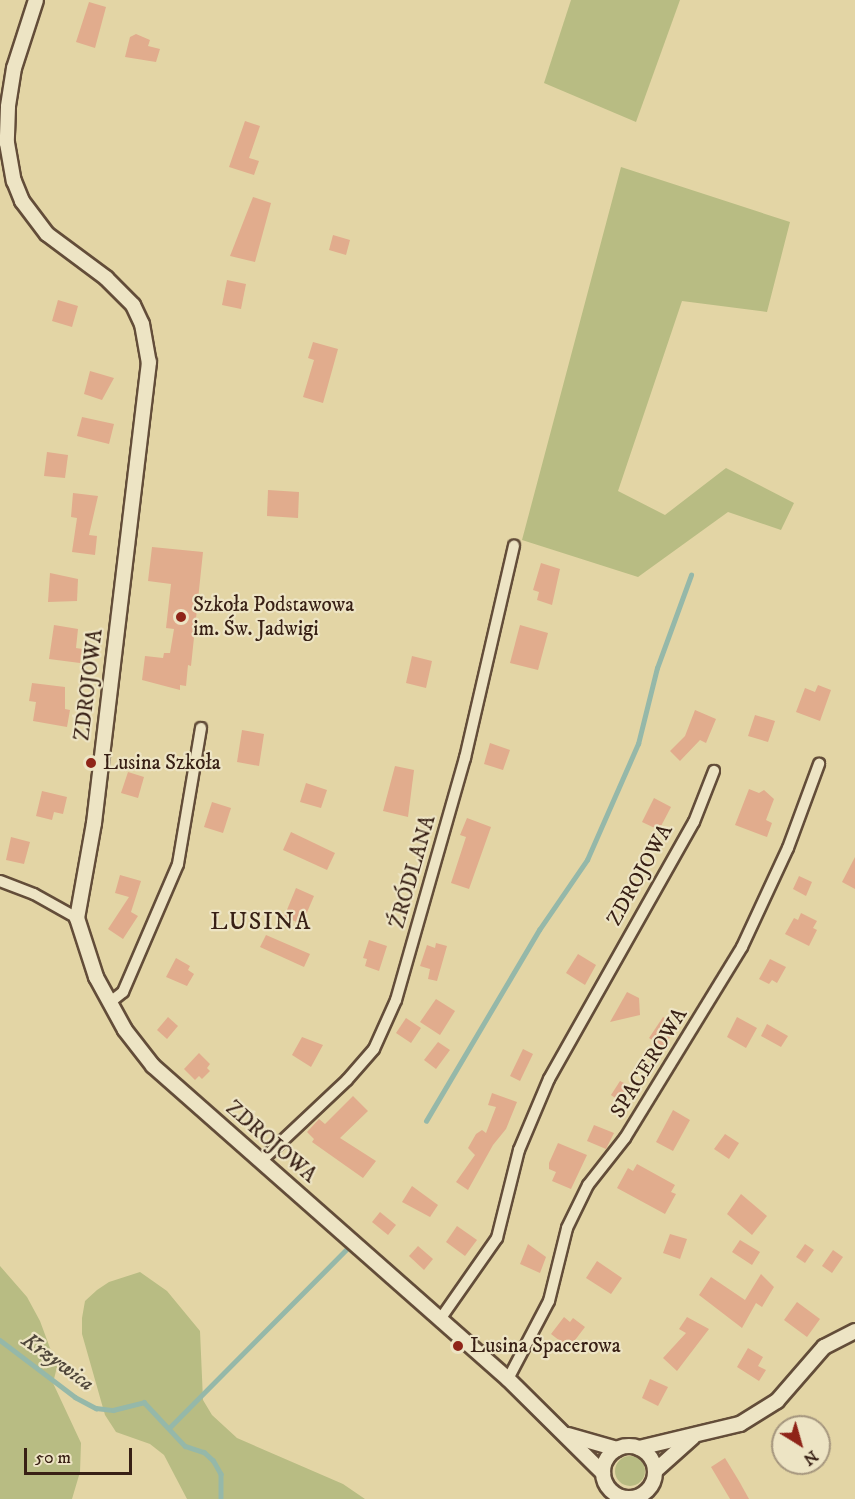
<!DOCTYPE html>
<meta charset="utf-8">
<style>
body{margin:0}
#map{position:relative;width:855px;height:1499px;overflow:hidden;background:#e3d5a5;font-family:"IM FELL DW Pica",serif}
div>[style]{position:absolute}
.green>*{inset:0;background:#b8bc83}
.round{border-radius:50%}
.stream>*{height:4.5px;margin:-2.25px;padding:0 2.25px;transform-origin:2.25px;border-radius:2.25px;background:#95b8a9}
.building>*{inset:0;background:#e1ac8d}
.roads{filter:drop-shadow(2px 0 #634d39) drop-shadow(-2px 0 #634d39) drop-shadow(0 2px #634d39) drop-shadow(0 -2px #634d39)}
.minor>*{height:10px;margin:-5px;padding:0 5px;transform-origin:5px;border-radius:5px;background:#ede4c4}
.tertiary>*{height:14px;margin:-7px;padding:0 7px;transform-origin:7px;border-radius:7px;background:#ede4c4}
.tertiary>.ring{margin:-7px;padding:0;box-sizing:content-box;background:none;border:14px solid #ede4c4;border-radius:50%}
.dots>*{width:16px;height:16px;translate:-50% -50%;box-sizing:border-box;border:3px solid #ede4c4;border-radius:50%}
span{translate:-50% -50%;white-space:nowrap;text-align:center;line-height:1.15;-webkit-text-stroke:4.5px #ede4c4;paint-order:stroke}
.poi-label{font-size:21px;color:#382015}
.left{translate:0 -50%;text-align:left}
.street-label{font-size:21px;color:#382015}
.water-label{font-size:22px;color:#4f463a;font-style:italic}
.quarter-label{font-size:24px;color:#382015;letter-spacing:1.5px}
.north{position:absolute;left:771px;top:1415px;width:60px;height:60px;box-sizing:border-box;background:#ede4c4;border:2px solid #a5967e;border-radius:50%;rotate:143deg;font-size:16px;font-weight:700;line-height:24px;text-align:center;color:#382015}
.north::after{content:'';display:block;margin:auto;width:21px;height:27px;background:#8f2418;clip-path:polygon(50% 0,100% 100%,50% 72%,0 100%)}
.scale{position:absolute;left:24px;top:1448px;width:108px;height:27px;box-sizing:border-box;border:3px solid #382015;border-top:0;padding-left:8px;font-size:18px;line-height:21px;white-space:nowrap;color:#382015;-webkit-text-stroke:4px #ede4c4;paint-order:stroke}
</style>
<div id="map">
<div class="green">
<div style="clip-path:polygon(571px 0,680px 0,636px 122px,544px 83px)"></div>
<div style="clip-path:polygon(621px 167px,790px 222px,767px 312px,682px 301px,618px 491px,665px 515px,726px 468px,794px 503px,781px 530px,728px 512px,638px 577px,522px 540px)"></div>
<div style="clip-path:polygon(0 1266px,27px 1297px,40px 1321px,57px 1367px,53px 1383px,81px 1443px,80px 1472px,72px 1499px,0 1499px)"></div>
<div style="clip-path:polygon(140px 1272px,167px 1291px,200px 1331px,203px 1400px,212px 1415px,237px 1438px,343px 1484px,365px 1499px,187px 1499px,164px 1455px,150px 1444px,116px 1432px,105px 1415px,82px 1334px,82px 1318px,85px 1301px,97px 1290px,109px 1282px)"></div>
<div class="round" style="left:615px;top:1456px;width:30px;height:30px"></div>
</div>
<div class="stream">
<div style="left:426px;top:1121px;width:222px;rotate:-59.4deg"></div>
<div style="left:539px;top:930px;width:85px;rotate:-55.6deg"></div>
<div style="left:587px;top:860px;width:127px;rotate:-66.3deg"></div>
<div style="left:638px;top:744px;width:78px;rotate:-76deg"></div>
<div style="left:657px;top:668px;width:99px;rotate:-69.9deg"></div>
<div style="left:0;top:1340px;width:94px;rotate:37.2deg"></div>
<div style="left:75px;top:1397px;width:24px;rotate:28deg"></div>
<div style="left:96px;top:1408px;width:17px;rotate:7deg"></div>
<div style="left:113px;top:1410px;width:32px;rotate:-14deg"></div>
<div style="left:144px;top:1402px;width:60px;rotate:47deg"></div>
<div style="left:185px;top:1446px;width:20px;rotate:18deg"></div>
<div style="left:204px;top:1452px;width:12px;rotate:42deg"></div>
<div style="left:213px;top:1460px;width:16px;rotate:60deg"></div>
<div style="left:221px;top:1474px;width:25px;rotate:90deg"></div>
<div style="left:169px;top:1428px;width:254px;rotate:-45.2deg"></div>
</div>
<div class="building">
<div style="clip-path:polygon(89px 2px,106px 7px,95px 48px,76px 42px)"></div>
<div style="clip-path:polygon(136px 34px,150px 40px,148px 46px,160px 49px,156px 62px,125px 57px,130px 37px)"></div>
<div style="clip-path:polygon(245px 121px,260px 126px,249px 158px,259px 161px,254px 175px,229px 167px)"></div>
<div style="clip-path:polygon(253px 197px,271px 203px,255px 262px,230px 256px)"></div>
<div style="clip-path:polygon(333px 235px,350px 240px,346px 255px,329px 250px)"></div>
<div style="clip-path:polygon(227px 280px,246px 284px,241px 309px,222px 305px)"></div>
<div style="clip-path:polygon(58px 300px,78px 306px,72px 327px,52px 321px)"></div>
<div style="clip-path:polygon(313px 342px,338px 349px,323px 403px,303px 397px,314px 360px,308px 358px)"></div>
<div style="clip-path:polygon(90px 371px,114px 378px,102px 400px,84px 394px)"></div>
<div style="clip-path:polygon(82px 417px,114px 424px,109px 444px,77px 436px)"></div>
<div style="clip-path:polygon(47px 452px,68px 455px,65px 478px,44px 476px)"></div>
<div style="clip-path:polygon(268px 490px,299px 492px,298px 518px,267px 516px)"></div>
<div style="clip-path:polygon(73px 493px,98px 496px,89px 535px,97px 536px,95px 555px,72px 552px,77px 518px,71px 517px)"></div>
<div style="clip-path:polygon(152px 547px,203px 552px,191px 666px,188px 665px,186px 686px,180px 685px,180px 690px,142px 680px,145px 656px,163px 658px,164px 653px,170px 653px,174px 629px,166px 628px,171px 584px,148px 581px)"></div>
<div style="clip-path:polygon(541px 563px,560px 569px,552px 605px,537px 600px,539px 592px,533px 590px)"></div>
<div style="clip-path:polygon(50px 573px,78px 579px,77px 601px,48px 602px)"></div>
<div style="clip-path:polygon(54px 625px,78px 629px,76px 648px,82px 649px,80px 663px,49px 659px)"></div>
<div style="clip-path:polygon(520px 625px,548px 633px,538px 670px,510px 663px)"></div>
<div style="clip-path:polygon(412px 656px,432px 661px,426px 688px,406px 683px)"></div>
<div style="clip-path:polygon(32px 683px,65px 687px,65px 709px,70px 710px,67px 727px,33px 721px,36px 702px,29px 701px)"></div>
<div style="clip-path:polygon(818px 685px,831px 690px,820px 721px,796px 712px,805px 688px,815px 692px)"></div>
<div style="clip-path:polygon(695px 710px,716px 719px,706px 743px,700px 740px,680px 761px,670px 751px,685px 736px)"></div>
<div style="clip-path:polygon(755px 715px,775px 721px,768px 742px,748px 736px)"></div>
<div style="clip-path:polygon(242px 730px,264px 734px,259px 766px,237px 762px)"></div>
<div style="clip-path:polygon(490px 743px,510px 750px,503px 770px,484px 764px)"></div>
<div style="clip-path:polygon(395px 766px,414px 770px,408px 817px,383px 811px)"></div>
<div style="clip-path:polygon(128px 772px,144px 777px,138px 798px,121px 793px)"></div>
<div style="clip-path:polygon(306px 783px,327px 790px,321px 808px,300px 802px)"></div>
<div style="clip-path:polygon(749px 789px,759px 793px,764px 790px,774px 799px,766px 820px,772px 823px,767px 837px,735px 825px)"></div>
<div style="clip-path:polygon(42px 791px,67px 797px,63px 814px,54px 812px,52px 820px,36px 816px)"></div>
<div style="clip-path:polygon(654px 798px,671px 807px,659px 830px,642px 822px)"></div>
<div style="clip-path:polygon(212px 802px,231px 808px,223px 833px,204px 827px)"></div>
<div style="clip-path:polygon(467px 818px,491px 827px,469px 889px,451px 883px,466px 837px,460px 835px)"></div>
<div style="clip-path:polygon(291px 832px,335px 853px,327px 870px,283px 850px)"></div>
<div style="clip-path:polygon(11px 837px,30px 842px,24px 864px,6px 860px)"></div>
<div style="clip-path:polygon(855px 857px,855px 889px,842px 882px)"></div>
<div style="clip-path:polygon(120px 875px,141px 881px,131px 912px,138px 916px,123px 939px,108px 929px,129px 897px,115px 893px)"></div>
<div style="clip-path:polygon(799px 876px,812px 882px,806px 896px,793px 889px)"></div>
<div style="clip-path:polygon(296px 888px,314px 896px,302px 924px,284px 917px)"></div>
<div style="clip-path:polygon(801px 913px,817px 921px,813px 928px,817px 930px,809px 946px,785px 934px,794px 918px,798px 920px)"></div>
<div style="clip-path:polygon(266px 935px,310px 954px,304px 967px,260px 947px)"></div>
<div style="clip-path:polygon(369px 940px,387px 946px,379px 971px,365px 966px,367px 959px,363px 958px)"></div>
<div style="clip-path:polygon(436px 943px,447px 946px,437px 981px,428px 979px,430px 969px,420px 966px,427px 945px,435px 948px)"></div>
<div style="clip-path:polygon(578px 954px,596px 965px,585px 985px,566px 973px)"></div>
<div style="clip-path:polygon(176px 958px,190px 966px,188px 970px,194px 974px,187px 986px,166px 977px)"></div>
<div style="clip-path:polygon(770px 959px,786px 967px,777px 983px,772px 980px,769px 984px,759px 979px)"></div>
<div style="clip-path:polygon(627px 992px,639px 998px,640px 1015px,610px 1022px)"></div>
<div style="clip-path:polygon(436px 999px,455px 1011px,440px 1035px,420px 1022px)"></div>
<div style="clip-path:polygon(168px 1017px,178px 1026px,167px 1039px,157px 1030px)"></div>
<div style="clip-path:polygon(663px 1017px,677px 1026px,664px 1047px,649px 1038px)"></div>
<div style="clip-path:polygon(737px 1017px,757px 1028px,746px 1048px,727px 1037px)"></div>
<div style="clip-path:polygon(406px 1018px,421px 1028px,411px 1043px,396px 1033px)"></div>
<div style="clip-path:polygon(767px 1024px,788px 1036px,781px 1047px,761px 1036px)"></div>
<div style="clip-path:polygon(302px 1037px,323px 1045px,311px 1067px,292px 1055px)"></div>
<div style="clip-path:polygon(438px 1042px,450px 1050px,436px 1069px,424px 1060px)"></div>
<div style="clip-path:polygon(523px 1049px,533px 1054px,520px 1081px,510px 1076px)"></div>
<div style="clip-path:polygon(199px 1053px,210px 1064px,207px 1068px,210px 1071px,202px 1079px,199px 1076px,195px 1080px,184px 1069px)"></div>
<div style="clip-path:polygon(620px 1081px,632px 1087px,624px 1104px,611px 1095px)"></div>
<div style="clip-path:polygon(492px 1093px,517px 1102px,506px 1129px,493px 1145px,468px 1190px,456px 1182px,475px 1155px,468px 1148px,476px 1134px,482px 1130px,486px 1133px,496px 1107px,488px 1105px)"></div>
<div style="clip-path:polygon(353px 1096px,368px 1111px,340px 1138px,376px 1161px,363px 1178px,312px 1142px,314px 1139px,307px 1132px,319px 1119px,325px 1124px)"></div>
<div style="clip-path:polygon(673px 1110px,690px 1120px,673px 1151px,656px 1142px)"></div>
<div style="clip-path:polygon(594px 1125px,614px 1133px,606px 1149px,587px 1141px)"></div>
<div style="clip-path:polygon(725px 1134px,739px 1143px,729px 1159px,714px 1149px)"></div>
<div style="clip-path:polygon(558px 1143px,587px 1155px,571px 1189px,552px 1181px,556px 1172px,549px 1169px,549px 1163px)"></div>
<div style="clip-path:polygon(637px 1164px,675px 1185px,671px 1192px,676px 1194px,665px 1214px,617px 1188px,628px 1168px,633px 1171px)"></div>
<div style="clip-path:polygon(412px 1186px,438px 1205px,430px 1217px,402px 1202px)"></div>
<div style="clip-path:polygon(741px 1194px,767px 1216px,752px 1235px,727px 1214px)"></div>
<div style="clip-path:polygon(380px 1212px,396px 1225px,388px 1235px,372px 1222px)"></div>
<div style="clip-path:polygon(457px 1226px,477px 1240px,465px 1256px,446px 1242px)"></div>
<div style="clip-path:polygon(670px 1234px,687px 1239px,680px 1259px,663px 1253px)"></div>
<div style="clip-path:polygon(740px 1240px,760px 1252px,752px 1265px,732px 1252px)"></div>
<div style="clip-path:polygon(528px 1244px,546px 1257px,540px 1273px,520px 1264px)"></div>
<div style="clip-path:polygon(805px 1244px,814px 1250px,805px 1263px,796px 1257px)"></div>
<div style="clip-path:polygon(418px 1246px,433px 1259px,424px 1270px,409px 1256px)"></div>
<div style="clip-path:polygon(833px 1250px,843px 1257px,832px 1273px,822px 1266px)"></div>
<div style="clip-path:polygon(597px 1261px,622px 1278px,611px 1294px,586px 1278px)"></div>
<div style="clip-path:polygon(761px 1274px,774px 1287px,762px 1307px,756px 1303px,742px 1328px,699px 1295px,711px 1277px,745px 1300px)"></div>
<div style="clip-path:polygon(797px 1302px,820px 1319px,807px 1337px,784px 1320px)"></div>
<div style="clip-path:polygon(564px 1317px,570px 1322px,573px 1318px,585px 1327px,569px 1348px,551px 1334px)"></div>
<div style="clip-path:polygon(687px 1317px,709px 1329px,677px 1371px,663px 1358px,686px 1333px,679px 1329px)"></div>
<div style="clip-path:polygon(748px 1348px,763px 1357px,758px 1366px,766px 1370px,759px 1381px,737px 1367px)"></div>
<div style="clip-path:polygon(650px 1379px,668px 1387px,658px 1406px,642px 1398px)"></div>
<div style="clip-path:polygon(725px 1458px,739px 1481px,749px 1499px,730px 1499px,711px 1467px)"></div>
</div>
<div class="roads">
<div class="minor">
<div style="left:0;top:881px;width:36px;rotate:21deg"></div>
<div style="left:34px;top:894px;width:49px;rotate:29.2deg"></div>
<div style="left:109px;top:1003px;width:18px;rotate:-38deg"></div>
<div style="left:123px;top:992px;width:139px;rotate:-66.7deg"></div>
<div style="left:178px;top:864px;width:138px;rotate:-80.4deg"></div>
<div style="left:261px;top:1161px;width:118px;rotate:-43.3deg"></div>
<div style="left:347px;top:1080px;width:41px;rotate:-48.9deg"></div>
<div style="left:374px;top:1049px;width:54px;rotate:-65.8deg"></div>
<div style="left:396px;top:1000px;width:252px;rotate:-74.1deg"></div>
<div style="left:465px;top:758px;width:218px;rotate:-77deg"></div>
<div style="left:441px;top:1318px;width:98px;rotate:-55deg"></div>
<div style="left:497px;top:1238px;width:91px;rotate:-76deg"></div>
<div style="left:519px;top:1150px;width:77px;rotate:-67.1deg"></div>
<div style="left:549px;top:1079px;width:295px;rotate:-60.6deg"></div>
<div style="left:694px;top:822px;width:55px;rotate:-68.6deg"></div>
<div style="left:508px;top:1379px;width:88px;rotate:-62.3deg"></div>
<div style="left:549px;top:1301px;width:75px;rotate:-76.1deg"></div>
<div style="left:567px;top:1228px;width:48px;rotate:-64deg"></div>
<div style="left:588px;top:1185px;width:60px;rotate:-51.8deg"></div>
<div style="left:625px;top:1138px;width:224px;rotate:-58.5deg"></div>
<div style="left:742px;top:947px;width:109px;rotate:-65.1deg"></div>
<div style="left:788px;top:848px;width:90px;rotate:-69.7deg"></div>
</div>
<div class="tertiary">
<div style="left:36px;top:0;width:71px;rotate:107.9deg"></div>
<div style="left:14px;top:68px;width:39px;rotate:99deg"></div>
<div style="left:8px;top:107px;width:36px;rotate:92deg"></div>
<div style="left:7px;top:143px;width:39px;rotate:80deg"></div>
<div style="left:14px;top:181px;width:22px;rotate:68deg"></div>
<div style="left:22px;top:201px;width:41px;rotate:52.9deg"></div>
<div style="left:47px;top:234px;width:74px;rotate:36.7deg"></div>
<div style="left:106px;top:278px;width:38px;rotate:45deg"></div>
<div style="left:133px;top:305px;width:21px;rotate:65deg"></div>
<div style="left:142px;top:324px;width:39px;rotate:80deg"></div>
<div style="left:149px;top:362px;width:464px;rotate:96.8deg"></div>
<div style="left:94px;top:823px;width:97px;rotate:100.1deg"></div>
<div style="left:77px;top:918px;width:62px;rotate:72.1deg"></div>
<div style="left:96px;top:977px;width:60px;rotate:61.3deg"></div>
<div style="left:125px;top:1030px;width:46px;rotate:52.1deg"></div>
<div style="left:153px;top:1066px;width:473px;rotate:41.4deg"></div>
<div style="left:508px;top:1379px;width:134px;rotate:44.7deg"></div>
<div style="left:568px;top:1435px;width:51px;rotate:15.9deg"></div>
<div class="ring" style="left:603px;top:1446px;width:38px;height:38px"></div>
<div style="left:639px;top:1448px;width:104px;rotate:-13.4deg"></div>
<div style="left:740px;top:1424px;width:44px;rotate:-31.9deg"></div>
<div style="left:777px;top:1401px;width:72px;rotate:-49deg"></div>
<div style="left:824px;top:1347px;width:35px;rotate:-27deg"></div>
<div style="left:655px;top:1471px;width:51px;rotate:-41.8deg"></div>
</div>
</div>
<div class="dots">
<div style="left:181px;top:617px;background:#8f2418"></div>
<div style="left:91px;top:763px;background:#8f2418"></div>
<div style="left:458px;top:1346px;background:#8f2418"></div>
</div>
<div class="poi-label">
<span class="left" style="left:193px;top:617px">Szkoła Podstawowa<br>im. Św. Jadwigi</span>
<span class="left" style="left:103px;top:763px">Lusina Szkoła</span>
<span class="left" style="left:470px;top:1346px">Lusina Spacerowa</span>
</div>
<div class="street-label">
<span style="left:89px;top:685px;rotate:-83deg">ZDROJOWA</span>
<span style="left:413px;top:872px;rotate:-74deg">ŹRÓDLANA</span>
<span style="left:640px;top:875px;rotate:-61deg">ZDROJOWA</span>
<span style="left:649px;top:1063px;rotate:-58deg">SPACEROWA</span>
<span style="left:271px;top:1142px;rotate:41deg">ZDROJOWA</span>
</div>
<div class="water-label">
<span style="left:58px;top:1362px;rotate:36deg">Krzywica</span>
</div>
<div class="quarter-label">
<span style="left:261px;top:923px">LUSINA</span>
</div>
<div class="north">N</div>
<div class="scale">50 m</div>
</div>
